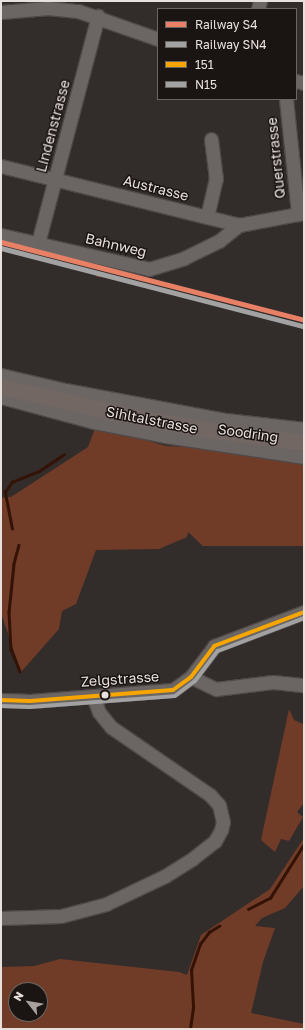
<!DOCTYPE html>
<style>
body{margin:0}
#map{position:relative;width:305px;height:1030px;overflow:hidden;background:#322c2a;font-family:"Golos Text",sans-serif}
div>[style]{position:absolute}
.green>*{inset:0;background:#713c27}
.stream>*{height:2.5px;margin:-1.25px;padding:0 1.25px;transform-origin:1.25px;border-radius:1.25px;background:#351206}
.roads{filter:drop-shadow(1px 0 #4f4948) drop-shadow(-1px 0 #4f4948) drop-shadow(0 1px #4f4948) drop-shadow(0 -1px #4f4948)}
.minor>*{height:13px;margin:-6.5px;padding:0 6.5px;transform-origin:6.5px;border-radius:6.5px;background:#6b6664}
.major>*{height:16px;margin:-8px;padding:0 8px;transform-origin:8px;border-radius:8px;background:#726763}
.bus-1>*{height:4px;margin:-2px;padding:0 2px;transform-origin:2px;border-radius:2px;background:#f7a600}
.bus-2>*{height:4px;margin:-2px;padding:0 2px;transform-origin:2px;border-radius:2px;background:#a2a2a2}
.rail-1>*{height:5px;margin:-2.5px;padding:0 2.5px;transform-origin:2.5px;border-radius:2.5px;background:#e88066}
.rail-2>*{height:5px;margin:-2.5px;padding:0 2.5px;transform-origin:2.5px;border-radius:2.5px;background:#a2a2a2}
.dots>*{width:11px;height:11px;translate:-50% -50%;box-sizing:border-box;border:2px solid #1a1412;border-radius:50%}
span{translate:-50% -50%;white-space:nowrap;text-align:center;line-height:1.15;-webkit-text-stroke:3px #1a1412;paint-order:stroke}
.street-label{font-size:14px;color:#e8e0dd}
.frame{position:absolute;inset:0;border:2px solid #e8e0dd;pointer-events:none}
.legend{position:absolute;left:157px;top:8px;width:140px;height:92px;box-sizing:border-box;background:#1a1412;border:1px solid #6c6663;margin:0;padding:5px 7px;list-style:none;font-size:12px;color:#e8e0dd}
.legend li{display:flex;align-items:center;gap:8px;height:20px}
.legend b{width:20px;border:1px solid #6c6663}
.north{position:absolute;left:8px;top:982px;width:40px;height:40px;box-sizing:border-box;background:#1a1412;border:1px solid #6c6663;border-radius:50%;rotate:301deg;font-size:11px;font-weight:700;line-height:16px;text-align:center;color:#e8e0dd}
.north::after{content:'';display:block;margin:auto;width:14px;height:18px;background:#a8a19e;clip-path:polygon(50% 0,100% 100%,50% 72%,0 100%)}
</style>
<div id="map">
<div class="green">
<div style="clip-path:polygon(97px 271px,304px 325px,304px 329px,161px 289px,118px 278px,96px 277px)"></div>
<div style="clip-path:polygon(96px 426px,166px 446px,207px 448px,303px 462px,304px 546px,203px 546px,188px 532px,187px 537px,159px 549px,96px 550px,76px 604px,62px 611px,59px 629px,21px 672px,1px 613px,1px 498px,11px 497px,88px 447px)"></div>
<div style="clip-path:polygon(289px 709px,294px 720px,303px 724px,304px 803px,297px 812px,303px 817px,289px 841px,281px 839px,275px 852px,261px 840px)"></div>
<div style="clip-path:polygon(evenodd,304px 838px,304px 886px,285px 908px,262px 918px,255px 926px,275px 928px,263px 962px,251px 1013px,304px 1024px,304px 1029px,1px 1029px,1px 967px,34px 966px,60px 959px,179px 972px,187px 975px,201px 935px,270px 889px,304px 838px,16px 990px,40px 990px,40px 1014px,16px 1014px,16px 990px)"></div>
</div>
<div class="stream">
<div style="left:12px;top:529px;width:38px;rotate:-101deg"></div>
<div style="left:5px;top:492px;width:12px;rotate:-55deg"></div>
<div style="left:12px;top:482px;width:29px;rotate:-22deg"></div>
<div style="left:39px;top:471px;width:30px;rotate:-34deg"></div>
<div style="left:19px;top:545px;width:20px;rotate:105deg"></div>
<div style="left:14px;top:564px;width:48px;rotate:95.9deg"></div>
<div style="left:9px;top:612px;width:37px;rotate:87deg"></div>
<div style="left:11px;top:649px;width:24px;rotate:68deg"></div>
<div style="left:248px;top:909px;width:25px;rotate:-27deg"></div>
<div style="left:270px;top:898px;width:64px;rotate:-57.8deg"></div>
<div style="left:190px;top:1029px;width:22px;rotate:-82deg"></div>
<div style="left:193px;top:1007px;width:37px;rotate:-93deg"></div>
<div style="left:191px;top:970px;width:28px;rotate:-71deg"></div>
<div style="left:200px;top:944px;width:15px;rotate:-53deg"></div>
<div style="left:209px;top:932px;width:12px;rotate:-31deg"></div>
</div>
<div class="roads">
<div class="minor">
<div style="left:258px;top:9px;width:8px;rotate:-76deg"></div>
<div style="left:1px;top:12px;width:47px;rotate:-4.9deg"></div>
<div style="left:48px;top:8px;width:30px;rotate:6deg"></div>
<div style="left:78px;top:11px;width:85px;rotate:19.3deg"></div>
<div style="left:296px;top:81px;width:8px;rotate:14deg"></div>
<div style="left:286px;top:99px;width:116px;rotate:84deg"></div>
<div style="left:1px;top:166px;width:245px;rotate:13.9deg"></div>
<div style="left:239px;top:225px;width:66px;rotate:-10.5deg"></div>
<div style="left:207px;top:217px;width:39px;rotate:-77deg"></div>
<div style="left:216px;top:179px;width:40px;rotate:-97.1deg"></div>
<div style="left:1px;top:235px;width:152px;rotate:12.9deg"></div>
<div style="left:149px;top:269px;width:37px;rotate:-17deg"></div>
<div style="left:184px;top:258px;width:39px;rotate:-26deg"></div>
<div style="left:219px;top:241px;width:26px;rotate:-39deg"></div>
<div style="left:38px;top:243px;width:235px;rotate:-75.2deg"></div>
<div style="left:1px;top:375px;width:66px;rotate:13.2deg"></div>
<div style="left:65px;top:390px;width:164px;rotate:10.6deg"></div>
<div style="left:226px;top:420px;width:79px;rotate:6.6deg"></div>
<div style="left:1px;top:397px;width:96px;rotate:15deg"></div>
<div style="left:94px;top:422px;width:72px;rotate:11.2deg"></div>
<div style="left:165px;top:436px;width:141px;rotate:8.6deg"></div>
<div style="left:191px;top:677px;width:28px;rotate:26deg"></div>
<div style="left:216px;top:689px;width:57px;rotate:-7deg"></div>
<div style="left:273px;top:682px;width:31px;rotate:6deg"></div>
<div style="left:1px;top:700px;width:29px;rotate:2deg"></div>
<div style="left:30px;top:701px;width:143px;rotate:-4.4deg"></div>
<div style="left:173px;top:690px;width:22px;rotate:-36deg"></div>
<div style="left:191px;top:677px;width:39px;rotate:-53deg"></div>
<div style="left:214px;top:646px;width:96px;rotate:-20.7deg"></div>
<div style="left:1px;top:918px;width:60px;rotate:-1.9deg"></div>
<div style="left:61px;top:916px;width:47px;rotate:-14.9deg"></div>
<div style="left:106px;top:904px;width:65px;rotate:-25.4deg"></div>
<div style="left:165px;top:876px;width:32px;rotate:-32deg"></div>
<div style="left:192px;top:859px;width:29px;rotate:-38deg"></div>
<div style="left:215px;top:841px;width:13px;rotate:-61deg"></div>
<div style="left:221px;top:830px;width:8px;rotate:-76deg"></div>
<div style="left:223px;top:822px;width:17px;rotate:-103deg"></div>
<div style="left:219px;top:805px;width:13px;rotate:-132deg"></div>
<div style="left:210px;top:795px;width:120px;rotate:-145.5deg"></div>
<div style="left:111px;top:727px;width:19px;rotate:-129deg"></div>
<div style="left:99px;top:712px;width:17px;rotate:-111deg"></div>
</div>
<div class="major">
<div style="left:1px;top:387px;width:136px;rotate:12.7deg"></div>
<div style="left:134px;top:417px;width:73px;rotate:10.2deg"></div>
<div style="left:206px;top:430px;width:99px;rotate:7.6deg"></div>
</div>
</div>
<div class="bus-1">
<div style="left:1px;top:700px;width:29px;rotate:2deg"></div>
<div style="left:30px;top:701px;width:143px;rotate:-4.4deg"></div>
<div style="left:173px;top:690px;width:22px;rotate:-36deg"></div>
<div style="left:191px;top:677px;width:39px;rotate:-53deg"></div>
<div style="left:214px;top:646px;width:96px;rotate:-20.7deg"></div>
</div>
<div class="bus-2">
<div style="left:1px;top:706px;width:29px;rotate:2deg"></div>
<div style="left:30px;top:707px;width:145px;rotate:-4.3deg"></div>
<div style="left:175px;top:696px;width:25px;rotate:-37deg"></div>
<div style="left:195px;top:681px;width:38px;rotate:-53deg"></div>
<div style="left:218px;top:651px;width:92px;rotate:-21deg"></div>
</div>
<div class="rail-1">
<div style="left:1px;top:242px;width:313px;rotate:14.4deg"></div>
</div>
<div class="rail-2">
<div style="left:1px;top:248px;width:312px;rotate:14.5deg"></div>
</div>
<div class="dots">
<div style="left:105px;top:695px;background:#e8e0dd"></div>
</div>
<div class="street-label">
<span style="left:53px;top:126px;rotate:-75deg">Lindenstrasse</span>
<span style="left:276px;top:158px;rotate:-96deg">Querstrasse</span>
<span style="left:156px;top:188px;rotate:14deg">Austrasse</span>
<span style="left:116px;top:245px;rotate:13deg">Bahnweg</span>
<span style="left:152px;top:420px;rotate:11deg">Sihltalstrasse</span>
<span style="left:248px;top:433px;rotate:8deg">Soodring</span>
<span style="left:120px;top:679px;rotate:-4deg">Zelgstrasse</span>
</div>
<div class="frame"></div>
<ul class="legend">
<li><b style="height:5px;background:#e88066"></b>Railway S4</li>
<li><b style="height:5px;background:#a2a2a2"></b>Railway SN4</li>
<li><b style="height:5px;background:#f7a600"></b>151</li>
<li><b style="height:5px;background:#a2a2a2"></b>N15</li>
</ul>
<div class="north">N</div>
</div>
